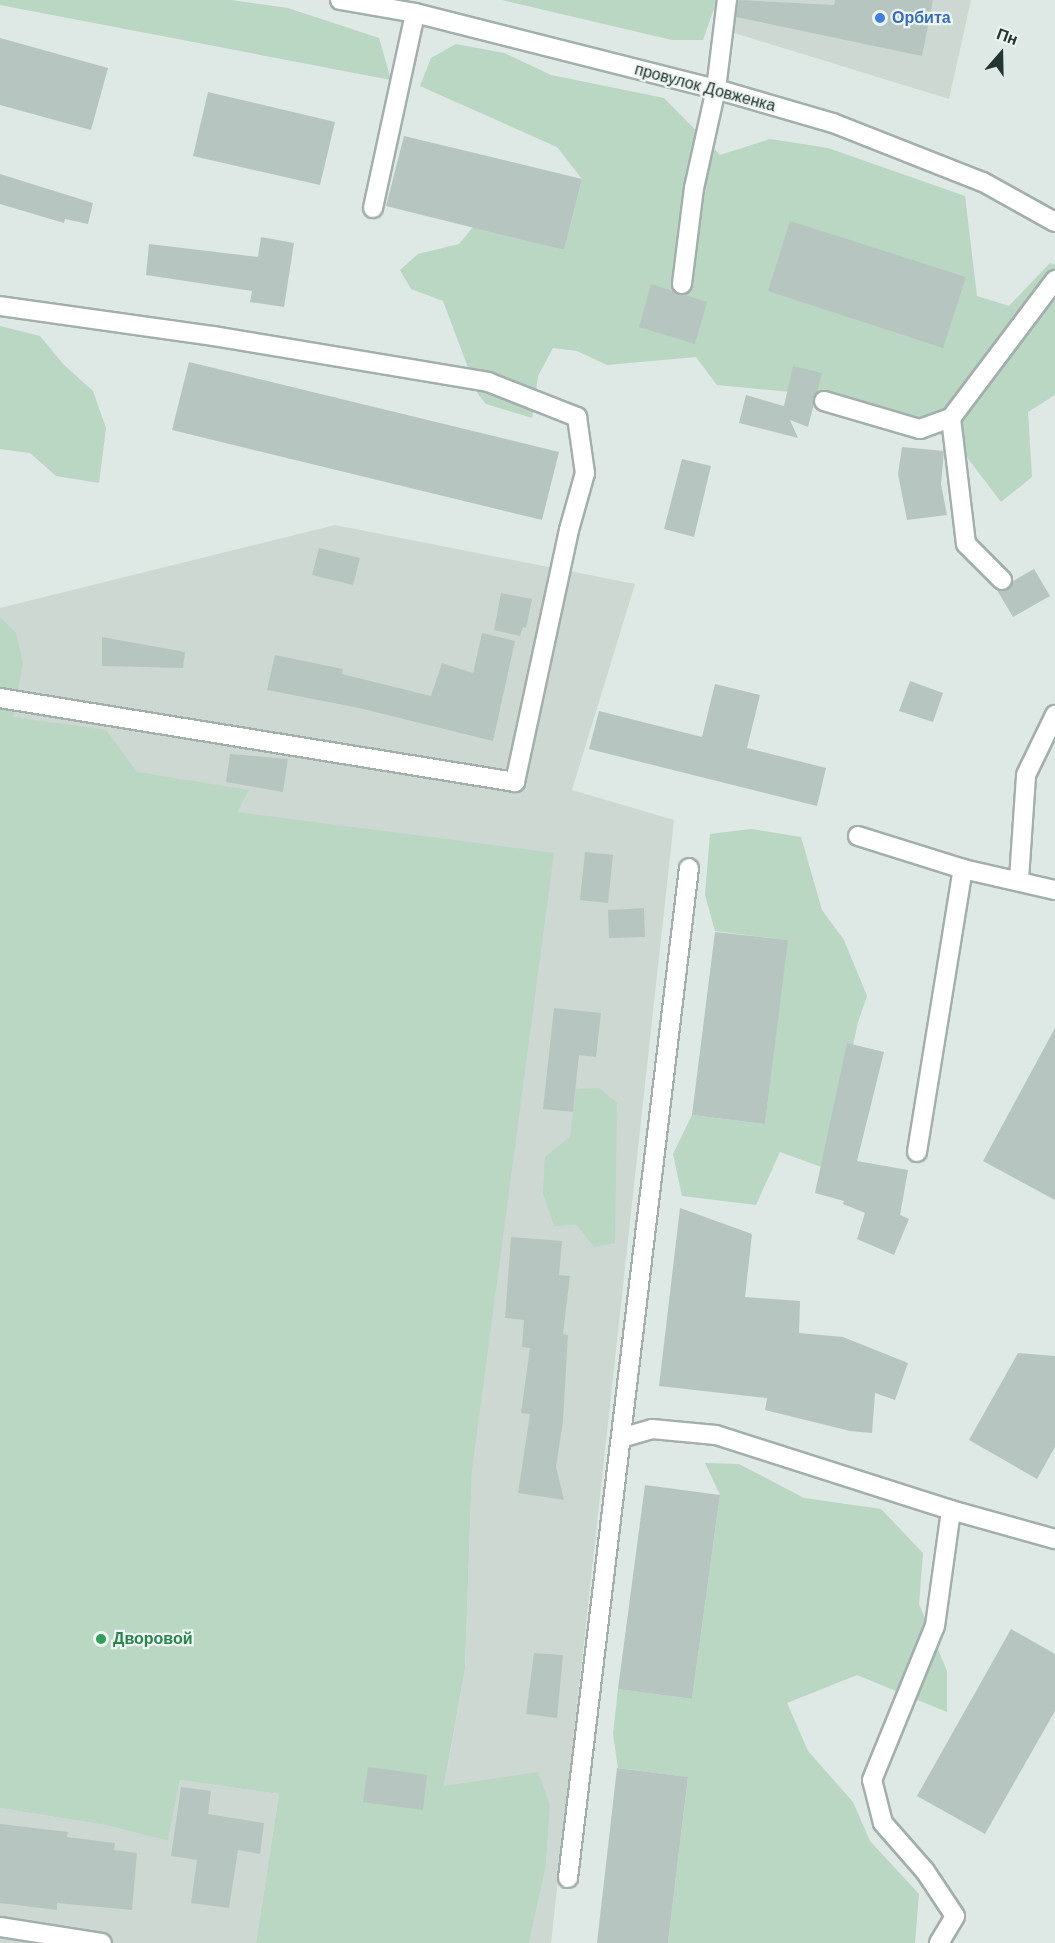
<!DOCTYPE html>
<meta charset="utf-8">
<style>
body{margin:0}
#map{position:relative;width:1055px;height:1943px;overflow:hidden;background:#dee8e4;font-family:Helvetica,sans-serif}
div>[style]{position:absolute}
.built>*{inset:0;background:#cdd8d3}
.green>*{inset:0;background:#b9d7c3}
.building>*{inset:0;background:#b7c5c0}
.roads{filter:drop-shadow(2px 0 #a2afab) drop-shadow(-2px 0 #a2afab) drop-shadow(0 2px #a2afab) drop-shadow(0 -2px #a2afab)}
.minor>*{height:18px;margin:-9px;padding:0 9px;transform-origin:9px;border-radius:9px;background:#fff}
.dots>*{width:16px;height:16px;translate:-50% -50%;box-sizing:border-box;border:3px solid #eef5f2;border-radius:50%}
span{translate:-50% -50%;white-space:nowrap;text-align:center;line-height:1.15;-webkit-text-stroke:4.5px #eef5f2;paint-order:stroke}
.shop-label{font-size:16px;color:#366cbe;font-weight:700}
.left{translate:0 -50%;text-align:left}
.street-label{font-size:16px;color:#213631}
.leisure-label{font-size:16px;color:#27864d;font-weight:700}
.north{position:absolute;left:971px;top:24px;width:60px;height:60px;-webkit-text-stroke:4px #eef5f2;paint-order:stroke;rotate:20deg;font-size:16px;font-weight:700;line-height:24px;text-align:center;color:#213631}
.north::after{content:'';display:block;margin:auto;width:21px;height:27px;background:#213631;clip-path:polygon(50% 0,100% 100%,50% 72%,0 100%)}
</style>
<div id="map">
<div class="built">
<div style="clip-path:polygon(738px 0,971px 0,949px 99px,734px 33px)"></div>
<div style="clip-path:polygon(335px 525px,635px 584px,572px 790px,674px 820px,551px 1943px,529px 1943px,546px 1866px,550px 1805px,538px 1773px,444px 1787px,465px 1669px,472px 1470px,79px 791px,0 777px,0 608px)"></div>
<div style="clip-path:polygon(180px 1780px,279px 1794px,256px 1943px,0 1943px,0 1808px,105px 1825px,168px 1841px)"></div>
</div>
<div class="green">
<div style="clip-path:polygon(0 0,231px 0,288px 8px,379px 38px,391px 80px,0 5px)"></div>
<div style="clip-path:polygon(502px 0,717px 0,703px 40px,672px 40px)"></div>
<div style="clip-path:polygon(456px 44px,504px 53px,551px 75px,664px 98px,720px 155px,770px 139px,828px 148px,965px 196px,977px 296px,1009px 306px,1050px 263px,1055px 265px,1055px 395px,1028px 412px,1032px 477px,1001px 502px,960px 448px,912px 415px,833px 396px,717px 385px,696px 357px,607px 365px,577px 351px,553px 348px,538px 376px,532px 418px,486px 404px,478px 394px,443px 301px,411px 289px,400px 270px,418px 254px,459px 244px,473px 227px,564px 250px,582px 179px,557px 147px,420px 86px,431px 58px)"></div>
<div style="clip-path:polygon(0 326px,40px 336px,63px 364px,93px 391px,106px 428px,99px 483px,56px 476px,30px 453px,0 449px)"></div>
<div style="clip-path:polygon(0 617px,16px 633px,23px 663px,13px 717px,106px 730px,137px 772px,249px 790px,237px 812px,554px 853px,472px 1470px,465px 1669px,444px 1786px,538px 1772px,550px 1805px,546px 1866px,529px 1943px,256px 1943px,279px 1794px,180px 1780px,168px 1841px,105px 1825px,0 1808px)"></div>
<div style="clip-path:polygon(751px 829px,801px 837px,822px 910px,844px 940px,867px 996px,858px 1022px,827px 1169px,780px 1152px,756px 1205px,682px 1196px,673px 1154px,692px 1115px,765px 1124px,787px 940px,715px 931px,705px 895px,710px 834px)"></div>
<div style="clip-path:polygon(599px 1088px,617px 1103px,615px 1243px,594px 1247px,577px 1225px,554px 1226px,543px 1193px,545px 1157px,570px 1137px,576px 1089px)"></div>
<div style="clip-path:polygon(705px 1463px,739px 1464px,804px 1498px,881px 1509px,923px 1553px,919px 1604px,947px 1671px,947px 1712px,857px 1675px,787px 1703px,808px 1751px,853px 1802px,870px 1841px,919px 1894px,915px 1943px,668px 1943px,688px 1777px,618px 1768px,613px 1734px,618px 1689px,692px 1699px,720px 1495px)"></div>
</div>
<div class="building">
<div style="clip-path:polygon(738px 0,834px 5px,835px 0,933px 0,922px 56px,736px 17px)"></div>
<div style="clip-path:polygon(0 38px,108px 68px,91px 130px,0 105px)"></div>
<div style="clip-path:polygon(208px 92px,335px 122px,320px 185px,193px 156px)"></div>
<div style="clip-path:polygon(404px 136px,582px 179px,564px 250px,386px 206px)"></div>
<div style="clip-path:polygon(0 174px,93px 203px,88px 224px,65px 219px,64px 223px,0 204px)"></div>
<div style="clip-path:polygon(790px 221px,966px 277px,943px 348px,768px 291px)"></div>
<div style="clip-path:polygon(261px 237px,294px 243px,284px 307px,250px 302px,252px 291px,146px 275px,149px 244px,258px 257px)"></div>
<div style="clip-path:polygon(651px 284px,707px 302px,695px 344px,639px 327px)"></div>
<div style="clip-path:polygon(189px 362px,559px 452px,542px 520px,172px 430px)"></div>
<div style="clip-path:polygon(793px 366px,822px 373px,808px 427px,790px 420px,798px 438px,739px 423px,746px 395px,784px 406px)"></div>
<div style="clip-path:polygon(902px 447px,944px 451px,941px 484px,947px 515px,907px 520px,898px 474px)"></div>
<div style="clip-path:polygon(682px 459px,711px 466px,694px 537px,664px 529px)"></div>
<div style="clip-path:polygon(319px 548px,360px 558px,353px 585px,312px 575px)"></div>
<div style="clip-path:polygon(1034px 569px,1050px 596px,1013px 617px,997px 590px,1009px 588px,1013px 581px)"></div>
<div style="clip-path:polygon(501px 593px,532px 599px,526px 628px,523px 627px,520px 636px,494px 630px)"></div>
<div style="clip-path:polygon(482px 633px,515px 641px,493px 741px,359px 708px,267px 690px,275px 655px,343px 669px,342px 674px,431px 696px,442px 663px,473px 673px)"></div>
<div style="clip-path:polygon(102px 637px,185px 652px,183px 668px,102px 666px)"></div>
<div style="clip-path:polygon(910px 681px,943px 693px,933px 722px,899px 711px)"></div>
<div style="clip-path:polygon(715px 684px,760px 695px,747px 748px,826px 768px,817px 806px,589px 749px,599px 711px,702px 737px)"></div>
<div style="clip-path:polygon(230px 754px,288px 759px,283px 792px,226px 782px)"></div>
<div style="clip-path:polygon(585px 852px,613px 855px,608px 903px,580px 900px)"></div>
<div style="clip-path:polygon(644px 908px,645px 937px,609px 938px,608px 910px)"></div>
<div style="clip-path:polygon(715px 932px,788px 940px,765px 1124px,692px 1115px)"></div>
<div style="clip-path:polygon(554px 1008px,601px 1013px,596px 1057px,579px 1055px,573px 1112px,543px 1109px)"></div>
<div style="clip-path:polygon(1055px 1028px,1055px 1200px,983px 1161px)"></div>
<div style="clip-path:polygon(847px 1043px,884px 1052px,857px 1161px,908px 1170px,900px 1215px,909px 1219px,894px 1255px,857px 1239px,865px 1213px,843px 1204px,844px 1201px,815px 1193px)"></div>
<div style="clip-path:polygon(680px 1208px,752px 1234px,745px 1297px,800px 1301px,799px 1333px,843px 1337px,908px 1363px,895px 1400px,875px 1393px,872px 1433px,850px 1431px,765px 1410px,767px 1398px,659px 1386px)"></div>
<div style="clip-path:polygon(511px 1237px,562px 1241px,559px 1275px,570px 1276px,563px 1334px,568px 1335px,563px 1421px,556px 1467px,564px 1500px,518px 1493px,530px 1414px,521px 1413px,530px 1348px,522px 1347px,524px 1320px,505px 1318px)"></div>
<div style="clip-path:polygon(1018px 1353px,1055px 1356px,1055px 1447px,1037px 1479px,969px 1440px)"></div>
<div style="clip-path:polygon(645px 1485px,720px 1495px,692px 1699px,618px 1689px)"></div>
<div style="clip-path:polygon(1011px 1629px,1055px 1654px,1055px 1711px,985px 1834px,917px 1796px)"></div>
<div style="clip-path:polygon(534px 1653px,563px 1655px,557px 1718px,526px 1714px)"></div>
<div style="clip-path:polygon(368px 1767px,427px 1775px,423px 1810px,363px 1802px)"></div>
<div style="clip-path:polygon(617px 1768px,688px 1777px,668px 1943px,597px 1943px)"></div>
<div style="clip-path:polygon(181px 1787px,211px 1791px,208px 1814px,264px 1823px,260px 1854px,238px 1850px,229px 1908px,191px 1903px,197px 1860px,171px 1856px)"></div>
<div style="clip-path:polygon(0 1824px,68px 1832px,67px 1837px,115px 1843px,114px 1850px,137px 1853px,132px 1910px,57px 1903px,57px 1910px,0 1903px)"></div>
</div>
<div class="roads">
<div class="minor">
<div style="left:340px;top:0;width:76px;rotate:9.8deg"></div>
<div style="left:415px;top:13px;width:310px;rotate:14.2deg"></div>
<div style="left:716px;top:89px;width:122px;rotate:16.2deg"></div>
<div style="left:833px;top:123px;width:161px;rotate:21.5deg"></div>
<div style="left:983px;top:182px;width:82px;rotate:29.1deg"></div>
<div style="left:373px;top:208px;width:199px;rotate:-77.8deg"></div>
<div style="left:682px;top:284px;width:97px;rotate:-82.9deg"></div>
<div style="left:694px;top:188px;width:101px;rotate:-77.5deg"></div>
<div style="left:716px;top:89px;width:90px;rotate:-83deg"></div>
<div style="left:0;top:306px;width:216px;rotate:8deg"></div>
<div style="left:214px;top:336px;width:278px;rotate:9.5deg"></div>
<div style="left:488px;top:382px;width:96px;rotate:21.5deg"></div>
<div style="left:577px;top:417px;width:57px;rotate:81.9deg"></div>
<div style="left:585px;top:473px;width:59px;rotate:105.7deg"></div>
<div style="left:569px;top:530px;width:258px;rotate:102.1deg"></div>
<div style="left:515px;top:782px;width:522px;rotate:-170.74deg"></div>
<div style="left:824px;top:401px;width:100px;rotate:16.3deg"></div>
<div style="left:920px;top:429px;width:33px;rotate:-20deg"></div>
<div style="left:1002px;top:580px;width:51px;rotate:-135deg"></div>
<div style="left:966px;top:544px;width:127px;rotate:-96.8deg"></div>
<div style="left:951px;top:418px;width:173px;rotate:-53deg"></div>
<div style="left:858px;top:836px;width:110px;rotate:17.4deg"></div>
<div style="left:963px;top:869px;width:94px;rotate:12.9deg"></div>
<div style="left:1019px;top:879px;width:104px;rotate:-86.1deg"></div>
<div style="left:1026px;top:775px;width:67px;rotate:-64.2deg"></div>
<div style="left:917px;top:1152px;width:287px;rotate:-80.8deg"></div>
<div style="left:621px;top:1438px;width:32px;rotate:-16deg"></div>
<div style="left:652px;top:1429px;width:64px;rotate:5.4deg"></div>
<div style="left:716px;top:1435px;width:247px;rotate:17.7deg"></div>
<div style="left:568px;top:1878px;width:1017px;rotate:-83.17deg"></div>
<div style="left:0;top:1927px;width:103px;rotate:8.9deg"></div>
<div style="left:939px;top:1943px;width:31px;rotate:-59deg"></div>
<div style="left:955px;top:1916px;width:54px;rotate:-123.7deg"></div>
<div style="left:925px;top:1871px;width:64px;rotate:-131.2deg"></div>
<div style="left:883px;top:1823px;width:44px;rotate:-104.3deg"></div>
<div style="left:872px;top:1780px;width:166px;rotate:-67.8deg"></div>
<div style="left:935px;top:1626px;width:117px;rotate:-82.1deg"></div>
<div style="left:951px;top:1510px;width:108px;rotate:15.6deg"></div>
</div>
</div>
<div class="dots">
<div style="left:880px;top:18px;background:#3f7fe0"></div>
<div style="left:101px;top:1639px;background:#2e9e5b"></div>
</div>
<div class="shop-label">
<span class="left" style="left:892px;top:18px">Орбита</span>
</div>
<div class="street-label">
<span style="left:705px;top:88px;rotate:15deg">провулок Довженка</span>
</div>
<div class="leisure-label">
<span class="left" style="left:113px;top:1639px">Дворовой</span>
</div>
<div class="north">Пн</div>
</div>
